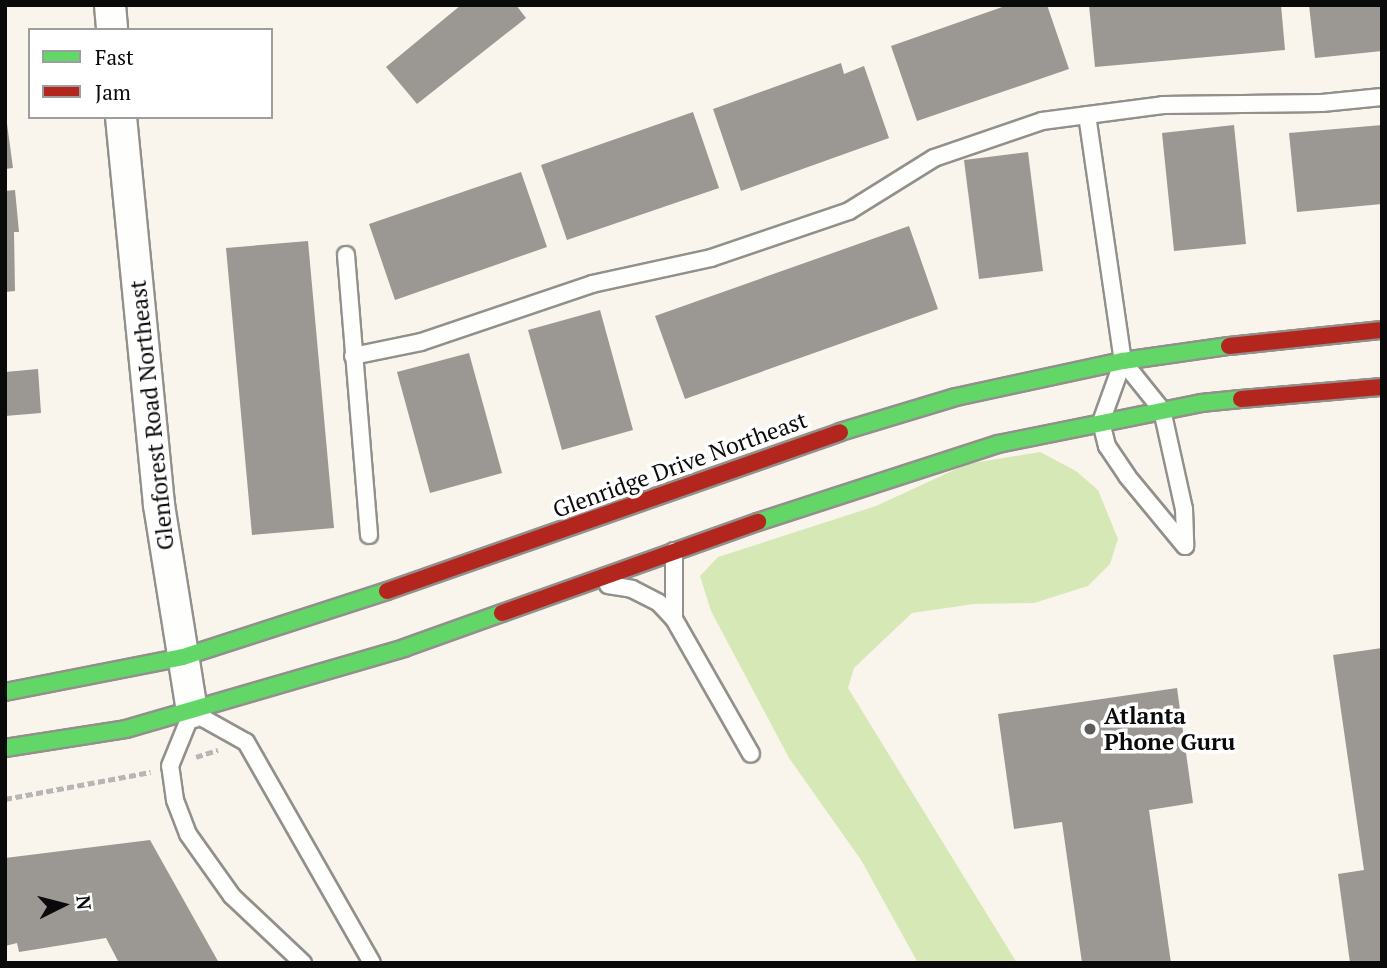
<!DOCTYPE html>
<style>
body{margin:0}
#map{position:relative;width:1387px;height:968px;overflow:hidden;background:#f9f5ec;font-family:"PT Serif",serif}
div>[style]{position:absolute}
.forest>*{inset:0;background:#d7e8b7}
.building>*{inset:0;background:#9b9893}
.path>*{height:4.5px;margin-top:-2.25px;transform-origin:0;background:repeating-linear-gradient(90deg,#b7b6b5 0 7px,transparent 0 10.5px)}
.roads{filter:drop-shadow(2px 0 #92908c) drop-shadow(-2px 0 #92908c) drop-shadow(0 2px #92908c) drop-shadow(0 -2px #92908c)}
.lane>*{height:16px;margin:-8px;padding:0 8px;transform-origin:8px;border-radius:8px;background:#fefefc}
.street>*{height:30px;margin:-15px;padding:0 15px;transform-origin:15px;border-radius:15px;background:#fefefc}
.fast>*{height:16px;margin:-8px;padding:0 8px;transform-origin:8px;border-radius:8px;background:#63d668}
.jam>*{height:16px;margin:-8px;padding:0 8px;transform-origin:8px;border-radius:8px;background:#b3261e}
.dots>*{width:19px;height:19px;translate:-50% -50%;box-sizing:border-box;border:4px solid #fff;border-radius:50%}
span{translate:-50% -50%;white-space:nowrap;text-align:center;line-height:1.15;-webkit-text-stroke:7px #fff;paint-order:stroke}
.street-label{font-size:23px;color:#0a0a0a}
.poi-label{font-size:23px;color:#0a0a0a;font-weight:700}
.left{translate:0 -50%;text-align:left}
.frame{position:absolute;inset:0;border:7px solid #0a0a0a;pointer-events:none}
.legend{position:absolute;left:28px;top:28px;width:245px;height:91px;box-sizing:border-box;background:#fff;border:2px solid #9d9d9d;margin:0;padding:9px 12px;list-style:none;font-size:21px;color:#0a0a0a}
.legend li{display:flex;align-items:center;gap:14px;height:35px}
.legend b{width:35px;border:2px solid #9d9d9d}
.north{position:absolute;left:28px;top:870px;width:70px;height:70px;-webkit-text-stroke:5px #fff;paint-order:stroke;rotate:84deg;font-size:19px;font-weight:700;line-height:28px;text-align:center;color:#0a0a0a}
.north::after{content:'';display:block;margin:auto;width:24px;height:32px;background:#0a0a0a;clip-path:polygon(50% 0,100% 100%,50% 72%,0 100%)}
</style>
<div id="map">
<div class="forest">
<div style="clip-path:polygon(1040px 452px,1076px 471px,1098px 490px,1118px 539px,1110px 564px,1088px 586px,1034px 603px,974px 604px,912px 613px,854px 668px,848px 688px,1017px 963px,918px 963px,861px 860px,789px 758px,711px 611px,700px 576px,718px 557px,876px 506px,967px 464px)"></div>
</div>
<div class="building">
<div style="clip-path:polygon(461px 5px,516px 5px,526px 18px,417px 104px,386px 67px)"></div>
<div style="clip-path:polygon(1008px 5px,1047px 5px,1069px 69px,917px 121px,891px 46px)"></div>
<div style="clip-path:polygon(1089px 5px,1281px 5px,1285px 50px,1095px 67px)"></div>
<div style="clip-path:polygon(1309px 5px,1382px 5px,1382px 51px,1315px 58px)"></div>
<div style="clip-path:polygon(841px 63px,844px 74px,864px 66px,889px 138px,741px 191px,713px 109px)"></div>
<div style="clip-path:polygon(5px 109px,13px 168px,5px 169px)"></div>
<div style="clip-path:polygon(693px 112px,719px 188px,567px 240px,541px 165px)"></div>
<div style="clip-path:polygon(1234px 125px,1246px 244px,1174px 251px,1162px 133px)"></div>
<div style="clip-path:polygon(1382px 125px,1382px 204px,1297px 212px,1289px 133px)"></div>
<div style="clip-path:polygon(1028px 152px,1043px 271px,979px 279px,964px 160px)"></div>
<div style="clip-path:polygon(521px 172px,547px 247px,395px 300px,369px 224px)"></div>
<div style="clip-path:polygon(15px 190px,19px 232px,14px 232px,15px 291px,5px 292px,5px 191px)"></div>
<div style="clip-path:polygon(909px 226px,938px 309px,685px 399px,655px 316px)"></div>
<div style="clip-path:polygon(308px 241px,334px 528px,252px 535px,226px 248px)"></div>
<div style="clip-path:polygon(600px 310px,633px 430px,562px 450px,528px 330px)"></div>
<div style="clip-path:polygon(469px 353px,502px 473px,430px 493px,397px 372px)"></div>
<div style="clip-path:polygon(38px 369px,41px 413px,5px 416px,5px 372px)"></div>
<div style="clip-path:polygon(1382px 648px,1382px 963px,1350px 963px,1338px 874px,1364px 870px,1333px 655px)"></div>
<div style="clip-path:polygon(1177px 688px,1193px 803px,1149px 810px,1171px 963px,1082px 963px,1062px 822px,1014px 829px,998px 714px)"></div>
<div style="clip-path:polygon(150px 840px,219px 963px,119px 963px,106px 938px,19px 952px,17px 943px,5px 946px,5px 858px)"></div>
</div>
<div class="path">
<div style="left:196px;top:757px;width:23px;rotate:-18deg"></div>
<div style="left:5px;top:799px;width:148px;rotate:-10.5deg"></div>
</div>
<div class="roads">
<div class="lane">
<div style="left:1087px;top:115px;width:249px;rotate:81.7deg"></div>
<div style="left:1123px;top:361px;width:65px;rotate:109.8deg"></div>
<div style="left:1101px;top:422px;width:25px;rotate:76deg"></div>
<div style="left:1107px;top:446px;width:36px;rotate:56deg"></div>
<div style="left:1127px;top:476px;width:91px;rotate:50.4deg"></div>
<div style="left:346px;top:255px;width:281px;rotate:85.3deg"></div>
<div style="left:353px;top:356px;width:69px;rotate:-11.6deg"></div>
<div style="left:421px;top:342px;width:181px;rotate:-18.7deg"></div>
<div style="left:592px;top:284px;width:122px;rotate:-12.3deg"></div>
<div style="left:711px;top:258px;width:146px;rotate:-18.8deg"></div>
<div style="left:849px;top:211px;width:100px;rotate:-31.9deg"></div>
<div style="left:934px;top:158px;width:114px;rotate:-18.9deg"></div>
<div style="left:1042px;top:121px;width:122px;rotate:-7.5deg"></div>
<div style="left:1163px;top:105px;width:159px;rotate:-0.7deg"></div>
<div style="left:1322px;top:103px;width:60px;rotate:-5.7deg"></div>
<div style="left:1125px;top:364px;width:59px;rotate:51.2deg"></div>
<div style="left:1162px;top:410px;width:101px;rotate:77.5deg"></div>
<div style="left:1184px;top:509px;width:37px;rotate:88deg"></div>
<div style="left:608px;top:585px;width:24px;rotate:9deg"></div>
<div style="left:632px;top:589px;width:30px;rotate:27deg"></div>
<div style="left:659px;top:603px;width:22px;rotate:47deg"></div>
<div style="left:674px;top:619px;width:68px;rotate:-90deg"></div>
<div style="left:674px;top:619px;width:155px;rotate:60.3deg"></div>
<div style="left:303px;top:963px;width:98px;rotate:-136.7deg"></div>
<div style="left:232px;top:896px;width:76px;rotate:-125.4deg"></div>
<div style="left:188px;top:834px;width:36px;rotate:-111deg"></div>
<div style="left:175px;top:800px;width:34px;rotate:-98deg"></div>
<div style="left:170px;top:766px;width:58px;rotate:-67.8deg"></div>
<div style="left:192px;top:712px;width:62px;rotate:29.1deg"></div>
<div style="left:246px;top:742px;width:254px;rotate:60.3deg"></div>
</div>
<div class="street">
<div style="left:110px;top:5px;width:25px;rotate:85deg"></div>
<div style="left:121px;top:117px;width:390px;rotate:84.4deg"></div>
<div style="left:159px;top:505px;width:210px;rotate:80.9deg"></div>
</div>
<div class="fast">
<div style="left:840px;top:432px;width:121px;rotate:-16.8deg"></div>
<div style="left:956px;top:397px;width:171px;rotate:-12.2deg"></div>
<div style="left:1123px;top:361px;width:107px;rotate:-8.1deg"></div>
<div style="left:758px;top:522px;width:252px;rotate:-18deg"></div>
<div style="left:998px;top:444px;width:207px;rotate:-11.4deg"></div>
<div style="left:1201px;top:403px;width:40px;rotate:-5.7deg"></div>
<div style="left:5px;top:692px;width:181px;rotate:-11.1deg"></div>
<div style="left:183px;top:657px;width:214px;rotate:-17.9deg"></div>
<div style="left:5px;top:748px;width:122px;rotate:-8.9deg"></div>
<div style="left:126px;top:729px;width:290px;rotate:-16.2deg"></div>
<div style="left:404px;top:648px;width:104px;rotate:-19.7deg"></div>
</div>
<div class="jam">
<div style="left:1229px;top:346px;width:154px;rotate:-6deg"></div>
<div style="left:1241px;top:399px;width:142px;rotate:-4.9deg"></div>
<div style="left:387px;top:591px;width:480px;rotate:-19.3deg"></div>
<div style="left:502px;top:613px;width:272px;rotate:-19.6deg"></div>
</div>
</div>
<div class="dots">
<div style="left:1090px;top:729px;background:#5e5c59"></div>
</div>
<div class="street-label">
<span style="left:152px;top:415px;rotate:-96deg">Glenforest Road Northeast</span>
<span style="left:680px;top:465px;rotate:-20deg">Glenridge Drive Northeast</span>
</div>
<div class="poi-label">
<span class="left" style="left:1104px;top:729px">Atlanta<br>Phone Guru</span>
</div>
<div class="frame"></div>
<ul class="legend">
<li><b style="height:9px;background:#63d668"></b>Fast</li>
<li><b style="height:9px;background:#b3261e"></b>Jam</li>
</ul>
<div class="north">N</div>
</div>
